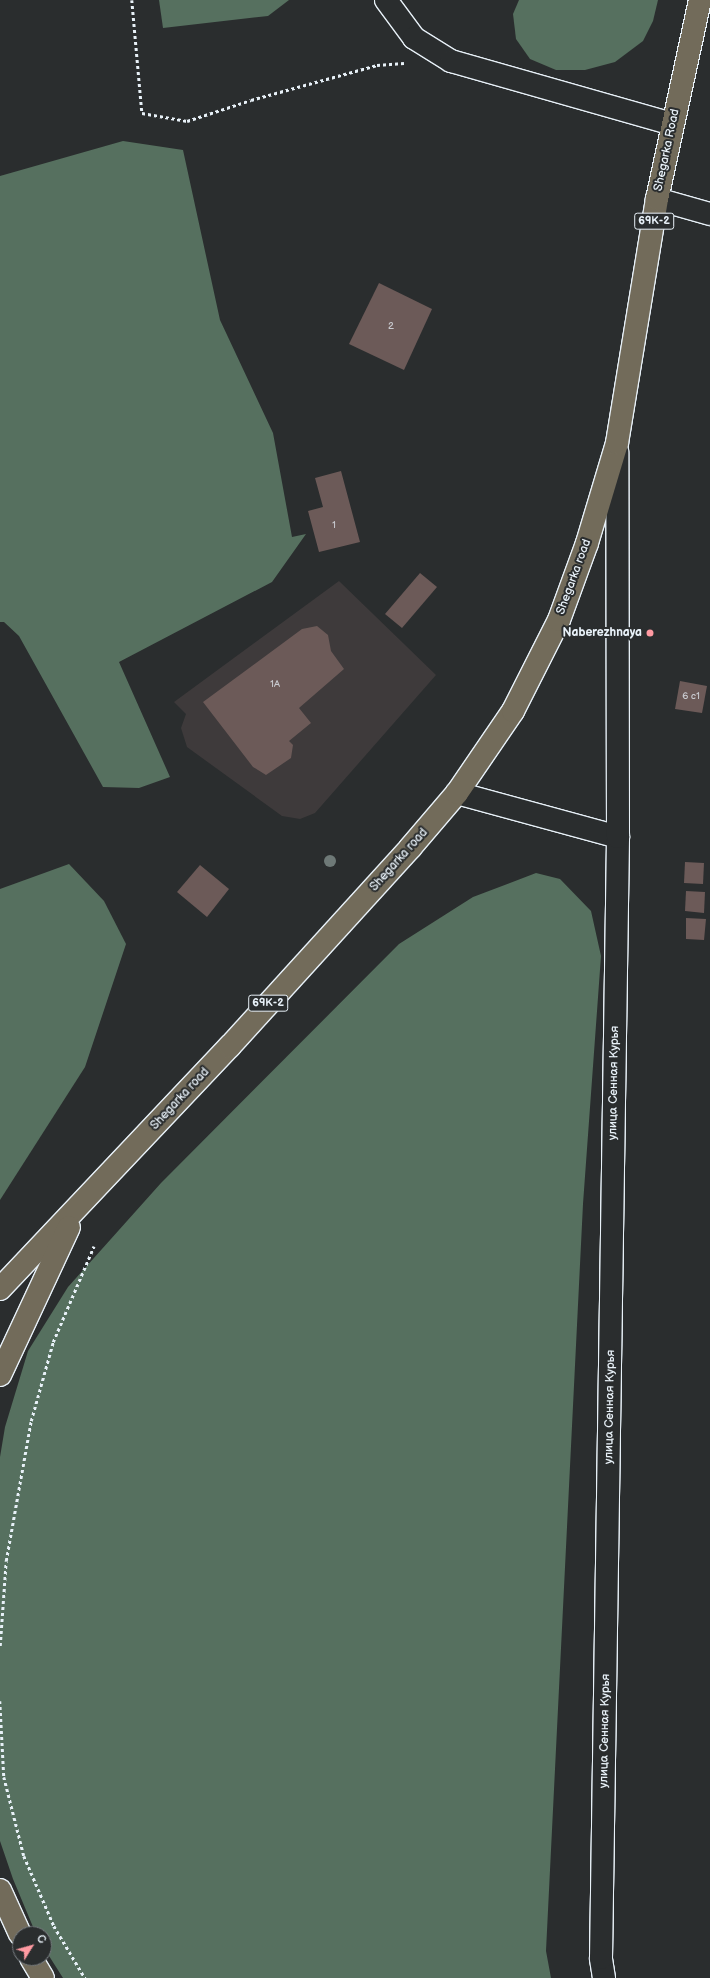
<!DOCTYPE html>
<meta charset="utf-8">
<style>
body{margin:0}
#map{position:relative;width:710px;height:1978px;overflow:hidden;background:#2a2d2e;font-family:"Balsamiq Sans",sans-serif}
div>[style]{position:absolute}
.built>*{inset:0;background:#3e3a3b}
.green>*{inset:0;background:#56705f}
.building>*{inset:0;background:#6c5a58}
.path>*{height:2.5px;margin-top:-1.25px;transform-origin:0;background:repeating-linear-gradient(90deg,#e8f1f8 0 3px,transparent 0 6px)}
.roads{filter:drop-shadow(1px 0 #e8f1f8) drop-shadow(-1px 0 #e8f1f8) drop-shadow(0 1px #e8f1f8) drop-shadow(0 -1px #e8f1f8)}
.minor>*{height:22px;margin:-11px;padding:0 11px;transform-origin:11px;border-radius:11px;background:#2a2d2e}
.major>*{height:22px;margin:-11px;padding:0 11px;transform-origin:11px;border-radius:11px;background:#726b5a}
.trees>*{width:12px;height:12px;margin:-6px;border-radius:50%;background:#6e7977}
.dots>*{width:11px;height:11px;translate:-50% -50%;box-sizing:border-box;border:2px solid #2a2d2e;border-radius:50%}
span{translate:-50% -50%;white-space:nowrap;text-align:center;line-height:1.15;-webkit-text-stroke:4px #2a2d2e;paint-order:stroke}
.number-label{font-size:10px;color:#c9cbd0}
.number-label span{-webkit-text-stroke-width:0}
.shield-label span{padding:1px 3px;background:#2a2d2e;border:1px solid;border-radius:3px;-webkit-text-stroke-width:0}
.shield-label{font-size:11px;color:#e8f1f8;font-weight:700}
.street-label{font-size:12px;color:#e8f1f8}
.poi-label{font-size:12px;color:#e8f1f8;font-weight:700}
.right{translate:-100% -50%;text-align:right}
.north{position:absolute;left:12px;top:1926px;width:40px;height:40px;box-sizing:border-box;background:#2a2d2e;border:1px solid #767b7f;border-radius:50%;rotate:53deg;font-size:11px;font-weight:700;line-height:16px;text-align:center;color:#e8f1f8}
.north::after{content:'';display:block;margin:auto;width:14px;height:18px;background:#ff9aa2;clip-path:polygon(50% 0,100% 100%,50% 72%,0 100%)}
</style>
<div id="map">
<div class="built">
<div style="clip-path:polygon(339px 581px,436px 675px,315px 813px,300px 819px,282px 816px,187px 747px,181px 728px,186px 714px,174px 702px)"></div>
</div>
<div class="green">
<div style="clip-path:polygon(159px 0,289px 0,268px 16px,163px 28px)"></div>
<div style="clip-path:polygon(519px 0,658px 0,653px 21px,643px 41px,615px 62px,585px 70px,556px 70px,530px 59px,516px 39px,513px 14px)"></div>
<div style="clip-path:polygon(123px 141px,183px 150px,220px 320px,273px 433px,292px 537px,306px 534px,272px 582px,119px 662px,170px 777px,139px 788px,103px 787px,19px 636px,4px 622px,0 622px,0 176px)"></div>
<div style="clip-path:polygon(69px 864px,104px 901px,126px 944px,85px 1067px,0 1200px,0 889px)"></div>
<div style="clip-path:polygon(536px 873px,560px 879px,591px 911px,601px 956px,583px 1204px,546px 1951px,551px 1978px,63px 1978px,44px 1948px,44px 1934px,36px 1934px,13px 1879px,0 1841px,0 1457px,5px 1427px,28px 1351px,68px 1287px,161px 1183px,399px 944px,473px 897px)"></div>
</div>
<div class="building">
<div style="clip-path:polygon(379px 283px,432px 309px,404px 370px,349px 344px)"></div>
<div style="clip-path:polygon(341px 471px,360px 542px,319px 552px,308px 511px,323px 507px,315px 478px)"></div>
<div style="clip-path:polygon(420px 573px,437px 587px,402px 628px,385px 614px)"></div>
<div style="clip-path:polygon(317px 626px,328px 635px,331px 651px,344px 669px,299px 708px,311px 723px,289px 741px,293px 745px,291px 758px,266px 775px,253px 767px,203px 702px,302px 629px)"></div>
<div style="clip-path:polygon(680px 681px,707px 686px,702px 713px,675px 709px)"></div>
<div style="clip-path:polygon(685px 862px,704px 863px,703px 884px,684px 883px)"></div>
<div style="clip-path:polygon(200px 865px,229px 889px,207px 917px,177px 892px)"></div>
<div style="clip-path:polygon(686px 891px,705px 892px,704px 913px,685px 911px)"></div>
<div style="clip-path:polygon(686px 918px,706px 919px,704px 940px,686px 939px)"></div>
</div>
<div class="path">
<div style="left:132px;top:0;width:113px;rotate:84.9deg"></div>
<div style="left:142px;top:113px;width:46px;rotate:10.1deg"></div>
<div style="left:187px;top:121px;width:67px;rotate:-18.2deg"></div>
<div style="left:251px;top:100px;width:131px;rotate:-15.5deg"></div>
<div style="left:377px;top:65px;width:27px;rotate:-4deg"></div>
<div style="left:0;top:1646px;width:85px;rotate:-86deg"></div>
<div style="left:6px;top:1561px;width:142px;rotate:-79.9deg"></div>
<div style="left:31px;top:1421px;width:82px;rotate:-74.4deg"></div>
<div style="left:53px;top:1342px;width:104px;rotate:-66.9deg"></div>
<div style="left:0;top:1701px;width:76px;rotate:87deg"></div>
<div style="left:4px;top:1777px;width:81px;rotate:75.8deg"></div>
<div style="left:24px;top:1856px;width:76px;rotate:66.8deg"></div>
<div style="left:54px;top:1926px;width:61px;rotate:59.2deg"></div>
</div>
<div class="roads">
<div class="minor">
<div style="left:386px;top:0;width:47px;rotate:53.6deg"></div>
<div style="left:414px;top:38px;width:44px;rotate:31.9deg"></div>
<div style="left:451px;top:61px;width:230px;rotate:15.9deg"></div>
<div style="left:657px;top:199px;width:55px;rotate:15.8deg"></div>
<div style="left:457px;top:793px;width:167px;rotate:15.3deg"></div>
<div style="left:604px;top:1978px;width:20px;rotate:-99deg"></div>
<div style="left:601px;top:1958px;width:1121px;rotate:-89.13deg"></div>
<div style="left:618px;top:837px;width:385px;rotate:-90.1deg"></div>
</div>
<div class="major">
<div style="left:0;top:1289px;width:335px;rotate:-46.6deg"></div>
<div style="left:230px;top:1046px;width:268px;rotate:-47.7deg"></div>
<div style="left:410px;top:848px;width:72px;rotate:-49.5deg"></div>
<div style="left:457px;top:793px;width:99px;rotate:-55.7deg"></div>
<div style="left:513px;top:711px;width:102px;rotate:-63.2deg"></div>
<div style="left:559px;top:620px;width:82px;rotate:-70deg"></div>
<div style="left:587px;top:543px;width:104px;rotate:-73.3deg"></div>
<div style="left:617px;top:443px;width:247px;rotate:-80.7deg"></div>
<div style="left:657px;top:199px;width:204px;rotate:-77.8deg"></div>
<div style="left:0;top:1375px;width:163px;rotate:-65deg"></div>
<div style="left:0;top:1890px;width:48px;rotate:65.6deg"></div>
<div style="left:31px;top:1958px;width:23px;rotate:59deg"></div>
</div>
</div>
<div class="trees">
<div style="left:330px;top:861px"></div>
</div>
<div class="dots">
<div style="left:650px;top:633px;background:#ff9aa2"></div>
</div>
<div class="number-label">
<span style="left:391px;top:327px">2</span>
<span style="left:334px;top:526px">1</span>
<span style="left:275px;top:685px">1А</span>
<span style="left:691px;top:697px">6 с1</span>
</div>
<div class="shield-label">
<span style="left:654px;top:221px">69К-2</span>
<span style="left:268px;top:1003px">69К-2</span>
</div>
<div class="street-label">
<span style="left:667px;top:150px;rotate:-78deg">Shegarka Road</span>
<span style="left:574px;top:577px;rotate:-70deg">Shegarka road</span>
<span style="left:399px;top:860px;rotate:-48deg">Shegarka road</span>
<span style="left:614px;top:1083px;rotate:-89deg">улица Сенная Курья</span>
<span style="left:180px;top:1099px;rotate:-47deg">Shegarka road</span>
<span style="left:610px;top:1407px;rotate:-89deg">улица Сенная Курья</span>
<span style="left:605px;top:1731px;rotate:-89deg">улица Сенная Курья</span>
</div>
<div class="poi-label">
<span class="right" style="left:642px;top:633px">Naberezhnaya</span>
</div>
<div class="north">С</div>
</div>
